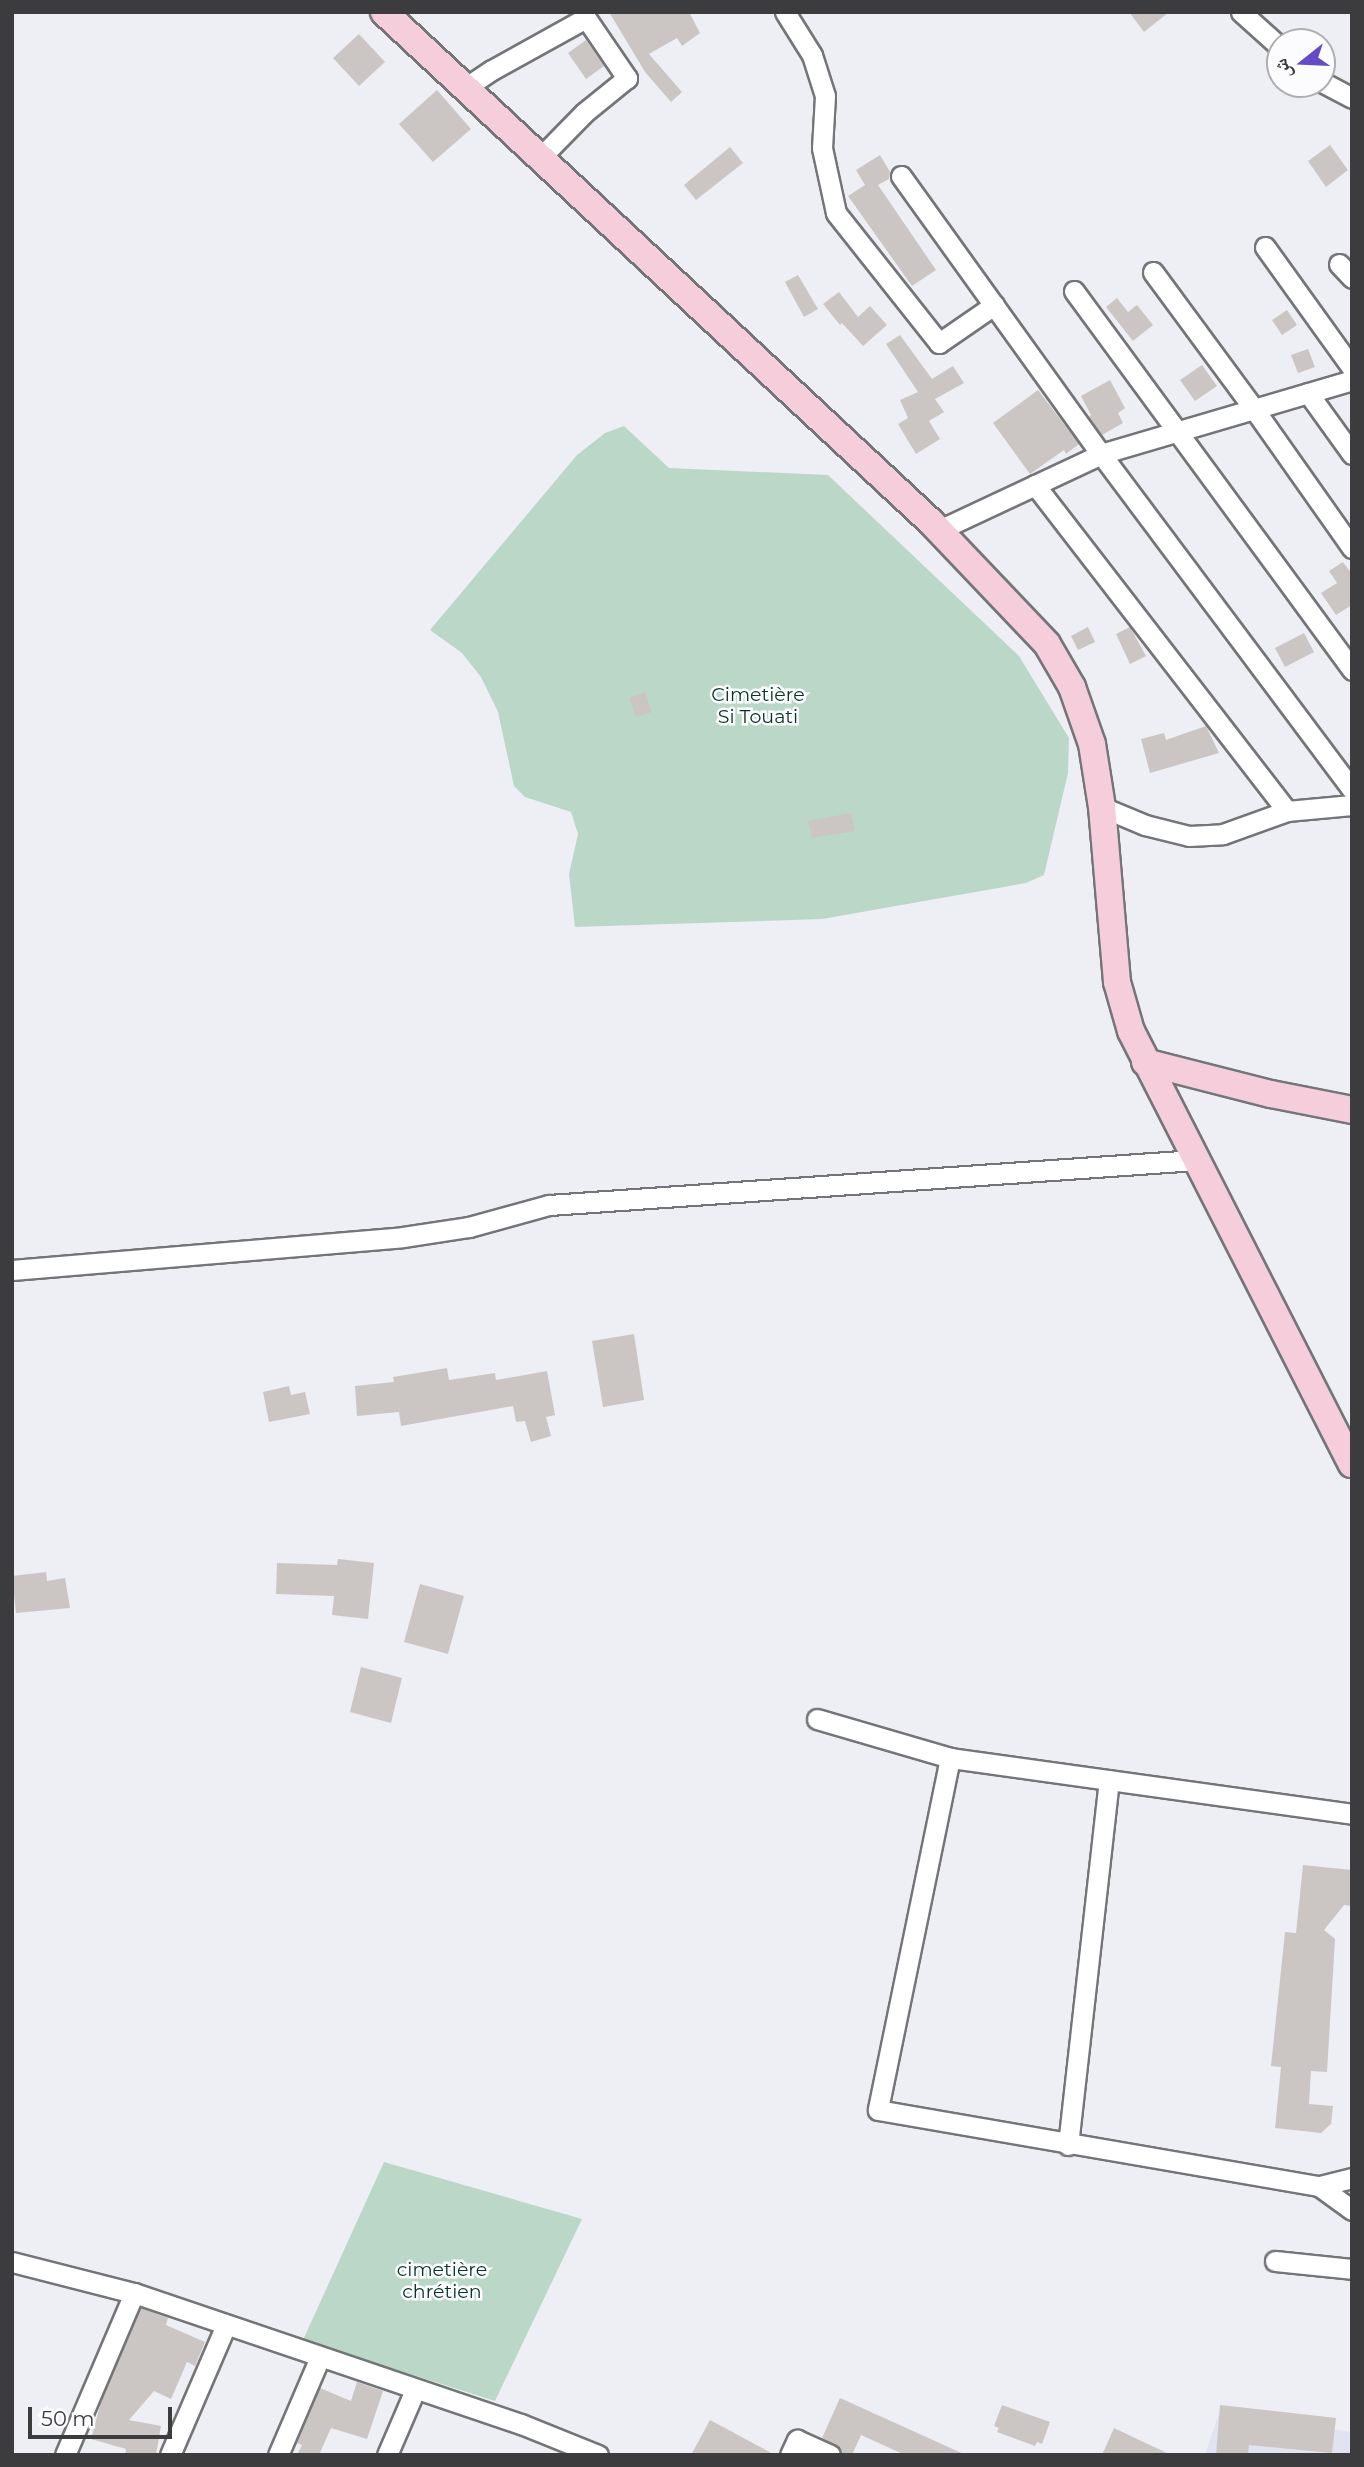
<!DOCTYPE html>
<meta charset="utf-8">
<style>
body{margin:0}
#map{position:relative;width:1364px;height:2467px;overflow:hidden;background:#eeeff4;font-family:Montserrat,"Noto Naskh Arabic",sans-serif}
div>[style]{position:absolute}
.built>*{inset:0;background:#e1e4f0}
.green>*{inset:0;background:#bbd7c8}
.building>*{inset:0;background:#cbc6c3}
.roads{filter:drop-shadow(2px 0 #747579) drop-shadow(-2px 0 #747579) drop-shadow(0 2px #747579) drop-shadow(0 -2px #747579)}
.street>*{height:19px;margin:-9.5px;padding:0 9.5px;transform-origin:9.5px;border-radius:9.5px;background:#fff}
.secondary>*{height:26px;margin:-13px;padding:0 13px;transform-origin:13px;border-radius:13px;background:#f6cddb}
span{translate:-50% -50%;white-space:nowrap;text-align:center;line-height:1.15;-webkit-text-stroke:5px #fcfcfe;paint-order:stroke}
.park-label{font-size:19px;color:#073724}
.frame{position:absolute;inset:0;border:14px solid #3c3c3e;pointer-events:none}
.north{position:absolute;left:1266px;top:28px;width:70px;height:70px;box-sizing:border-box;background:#fcfcfe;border:2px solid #afafb1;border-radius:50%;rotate:252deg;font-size:19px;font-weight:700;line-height:28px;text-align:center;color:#3c3c3e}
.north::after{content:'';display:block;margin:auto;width:24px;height:32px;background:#654bc4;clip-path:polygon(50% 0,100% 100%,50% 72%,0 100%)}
.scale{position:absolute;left:28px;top:2407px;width:144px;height:32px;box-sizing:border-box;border:4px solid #3c3c3e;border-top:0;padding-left:9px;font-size:21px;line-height:24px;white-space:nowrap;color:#3c3c3e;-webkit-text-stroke:5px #fcfcfe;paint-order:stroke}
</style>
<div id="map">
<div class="built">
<div style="clip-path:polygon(1219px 2413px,1352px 2432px,1352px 2455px,1205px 2455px)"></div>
</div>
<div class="green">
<div style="clip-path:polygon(624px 426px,669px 468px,828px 475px,1019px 656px,1069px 738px,1068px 773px,1044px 875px,1026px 883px,822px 919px,575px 927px,569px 874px,578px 834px,571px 812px,525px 797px,514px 786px,498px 712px,481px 677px,462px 653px,430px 630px,577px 455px,605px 433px)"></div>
<div style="clip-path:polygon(384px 2162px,582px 2219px,495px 2401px,303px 2340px)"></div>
</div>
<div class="building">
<div style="clip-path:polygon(609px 12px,689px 12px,700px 33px,682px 46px,677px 38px,649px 54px,682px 92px,671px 102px,645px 72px)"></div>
<div style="clip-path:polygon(1129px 12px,1169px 12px,1144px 32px)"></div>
<div style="clip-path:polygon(359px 34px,385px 62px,359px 86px,333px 58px)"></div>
<div style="clip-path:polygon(586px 40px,604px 66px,586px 79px,568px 53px)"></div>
<div style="clip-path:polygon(437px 90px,471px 129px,433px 162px,399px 124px)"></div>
<div style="clip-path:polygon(1330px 145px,1348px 170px,1326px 187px,1308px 161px)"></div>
<div style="clip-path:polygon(730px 147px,743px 163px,696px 200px,684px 185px)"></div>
<div style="clip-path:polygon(880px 155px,890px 172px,889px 179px,878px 185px,936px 270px,912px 286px,848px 196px,865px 185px,856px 170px)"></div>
<div style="clip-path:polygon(798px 275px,818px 309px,804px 317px,785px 282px)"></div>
<div style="clip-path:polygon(839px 292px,858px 317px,870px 306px,887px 325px,863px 346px,842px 323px,840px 325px,823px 304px)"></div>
<div style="clip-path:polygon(1117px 298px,1128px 312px,1137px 305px,1153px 325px,1133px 341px,1106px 307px)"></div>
<div style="clip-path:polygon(1287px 310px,1297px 325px,1282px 335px,1272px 320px)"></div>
<div style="clip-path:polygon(900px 335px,932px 379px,953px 366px,964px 383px,935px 399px,944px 412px,929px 421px,940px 439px,916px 454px,898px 424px,908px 418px,900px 400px,918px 392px,886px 344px)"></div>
<div style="clip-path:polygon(1308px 349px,1315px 367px,1298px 373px,1291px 355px)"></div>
<div style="clip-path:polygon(1202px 365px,1217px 386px,1195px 401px,1180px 380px)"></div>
<div style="clip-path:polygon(1110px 380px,1125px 408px,1118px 413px,1123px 423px,1102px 435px,1089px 417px,1091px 415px,1081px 396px)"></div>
<div style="clip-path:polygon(1038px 390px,1079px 444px,1066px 454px,1064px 450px,1030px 474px,993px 423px)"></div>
<div style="clip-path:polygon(1343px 562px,1352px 574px,1352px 605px,1336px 615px,1321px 593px,1337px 583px,1329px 571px)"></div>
<div style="clip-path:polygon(1088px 627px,1095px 642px,1078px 650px,1071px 636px)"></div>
<div style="clip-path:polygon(1130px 627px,1146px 656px,1130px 664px,1116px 634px)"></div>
<div style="clip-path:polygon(1304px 633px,1314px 652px,1285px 667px,1275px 648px)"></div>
<div style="clip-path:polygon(645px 692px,652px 712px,636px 717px,629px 698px)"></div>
<div style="clip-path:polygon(1206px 726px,1219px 753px,1150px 773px,1141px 739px,1164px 733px,1166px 740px)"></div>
<div style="clip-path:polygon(851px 813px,855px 831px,812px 838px,808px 821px)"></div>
<div style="clip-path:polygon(634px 1334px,644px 1400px,603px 1407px,592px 1341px)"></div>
<div style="clip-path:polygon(447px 1368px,449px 1380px,495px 1373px,496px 1380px,547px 1371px,555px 1415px,546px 1417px,551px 1436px,531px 1442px,525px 1421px,516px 1422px,513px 1406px,401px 1426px,399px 1412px,357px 1416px,355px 1386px,394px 1382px,393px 1377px)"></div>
<div style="clip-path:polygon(289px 1386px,291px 1395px,305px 1392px,310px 1414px,269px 1422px,263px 1392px)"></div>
<div style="clip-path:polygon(338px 1559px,374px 1563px,368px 1619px,332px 1615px,334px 1596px,276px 1594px,277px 1563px,337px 1565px)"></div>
<div style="clip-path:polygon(46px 1572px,47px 1581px,65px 1578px,70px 1608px,16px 1613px,12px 1576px)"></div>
<div style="clip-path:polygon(420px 1584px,464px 1596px,448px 1654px,404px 1642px)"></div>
<div style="clip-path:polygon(361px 1667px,402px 1678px,391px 1723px,350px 1712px)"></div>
<div style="clip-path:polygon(1303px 1865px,1352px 1870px,1352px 1906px,1344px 1905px,1324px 1930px,1335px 1939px,1327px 2072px,1311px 2071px,1309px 2104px,1333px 2106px,1331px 2124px,1321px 2133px,1275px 2128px,1281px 2067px,1271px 2066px,1285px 1932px,1296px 1933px)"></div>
<div style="clip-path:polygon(141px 2308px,168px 2318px,166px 2325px,205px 2342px,195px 2366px,187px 2362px,171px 2399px,154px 2391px,129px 2420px,161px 2426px,156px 2455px,125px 2455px,126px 2449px,91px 2439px,102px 2398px)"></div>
<div style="clip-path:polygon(357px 2382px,383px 2391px,367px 2439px,331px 2428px,319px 2455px,297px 2455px,302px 2445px,297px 2443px,320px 2388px,351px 2401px)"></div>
<div style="clip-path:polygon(840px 2398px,966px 2455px,905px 2455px,861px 2435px,852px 2455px,842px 2455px,839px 2447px,822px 2438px)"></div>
<div style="clip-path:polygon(1002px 2405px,1050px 2422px,1042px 2444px,1037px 2442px,1035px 2446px,997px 2432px,999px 2428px,994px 2426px)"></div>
<div style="clip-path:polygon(1220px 2405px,1336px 2418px,1332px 2453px,1249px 2445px,1248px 2455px,1216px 2455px)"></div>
<div style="clip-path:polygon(710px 2420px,775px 2455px,691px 2455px)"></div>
<div style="clip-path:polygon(1114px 2428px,1171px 2455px,1102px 2455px)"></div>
</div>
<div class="roads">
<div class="street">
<div style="left:785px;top:12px;width:51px;rotate:57.9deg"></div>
<div style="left:812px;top:55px;width:43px;rotate:72.4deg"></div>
<div style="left:825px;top:96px;width:52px;rotate:93.3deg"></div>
<div style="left:822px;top:148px;width:66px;rotate:77.8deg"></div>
<div style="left:836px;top:213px;width:166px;rotate:51.6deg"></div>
<div style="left:939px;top:343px;width:67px;rotate:-34.6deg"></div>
<div style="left:1241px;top:12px;width:52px;rotate:41.9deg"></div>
<div style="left:1322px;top:82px;width:34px;rotate:28deg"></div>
<div style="left:465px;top:88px;width:32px;rotate:-34deg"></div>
<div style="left:492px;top:70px;width:107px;rotate:-29deg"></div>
<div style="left:586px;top:18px;width:73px;rotate:55.7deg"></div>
<div style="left:627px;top:78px;width:55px;rotate:140.9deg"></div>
<div style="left:584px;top:113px;width:63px;rotate:134.4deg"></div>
<div style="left:901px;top:176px;width:342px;rotate:54.3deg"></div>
<div style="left:1101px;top:454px;width:419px;rotate:53.2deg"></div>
<div style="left:1265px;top:247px;width:149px;rotate:54.3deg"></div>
<div style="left:1339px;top:264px;width:19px;rotate:47deg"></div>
<div style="left:1153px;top:272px;width:170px;rotate:53.6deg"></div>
<div style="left:1254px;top:409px;width:170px;rotate:54.8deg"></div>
<div style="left:1074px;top:291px;width:470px;rotate:53.7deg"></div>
<div style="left:1308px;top:393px;width:75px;rotate:54.2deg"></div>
<div style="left:1035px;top:485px;width:412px;rotate:52.3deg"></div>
<div style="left:939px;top:530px;width:179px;rotate:-25.1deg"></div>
<div style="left:1101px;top:454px;width:262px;rotate:-16.4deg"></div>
<div style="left:1102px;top:807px;width:47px;rotate:22.7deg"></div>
<div style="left:1145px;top:825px;width:45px;rotate:14deg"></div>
<div style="left:1189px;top:836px;width:34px;rotate:-3deg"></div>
<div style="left:1223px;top:834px;width:68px;rotate:-19.8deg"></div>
<div style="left:1287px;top:811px;width:65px;rotate:-5.3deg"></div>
<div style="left:12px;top:1270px;width:392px;rotate:-4.8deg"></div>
<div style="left:403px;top:1237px;width:67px;rotate:-8.6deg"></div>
<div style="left:469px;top:1227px;width:83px;rotate:-15.4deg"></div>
<div style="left:549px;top:1205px;width:648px;rotate:-3.98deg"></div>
<div style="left:817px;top:1719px;width:139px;rotate:16.3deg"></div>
<div style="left:950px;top:1758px;width:406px;rotate:7.9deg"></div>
<div style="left:950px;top:1758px;width:359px;rotate:101.6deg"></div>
<div style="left:878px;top:2110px;width:448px;rotate:9.8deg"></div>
<div style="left:1068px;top:2145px;width:367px;rotate:-83.6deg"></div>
<div style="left:1352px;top:2178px;width:34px;rotate:166deg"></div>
<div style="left:1319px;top:2186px;width:41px;rotate:36deg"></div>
<div style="left:1275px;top:2261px;width:77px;rotate:5.9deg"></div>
<div style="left:12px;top:2262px;width:126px;rotate:14.3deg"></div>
<div style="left:134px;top:2293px;width:409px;rotate:18.7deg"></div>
<div style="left:521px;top:2424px;width:83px;rotate:21.9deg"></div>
<div style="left:65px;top:2455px;width:176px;rotate:-66.9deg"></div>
<div style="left:170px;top:2455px;width:142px;rotate:-66.7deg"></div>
<div style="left:278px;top:2455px;width:107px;rotate:-66.8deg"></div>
<div style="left:387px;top:2455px;width:71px;rotate:-66.7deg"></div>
<div style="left:790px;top:2455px;width:17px;rotate:-65deg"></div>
<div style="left:797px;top:2440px;width:36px;rotate:24deg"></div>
</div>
<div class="secondary">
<div style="left:384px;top:12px;width:748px;rotate:43deg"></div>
<div style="left:931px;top:522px;width:168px;rotate:46.4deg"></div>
<div style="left:1047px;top:644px;width:50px;rotate:59.8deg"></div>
<div style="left:1072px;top:687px;width:60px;rotate:70.7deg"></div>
<div style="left:1092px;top:744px;width:64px;rotate:81deg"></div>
<div style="left:1102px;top:807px;width:176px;rotate:85.1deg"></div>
<div style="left:1117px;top:982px;width:51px;rotate:74.1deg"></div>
<div style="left:1131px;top:1031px;width:486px;rotate:63deg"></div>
<div style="left:1145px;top:1062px;width:130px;rotate:14.3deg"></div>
<div style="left:1271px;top:1094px;width:83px;rotate:11.2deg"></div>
</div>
</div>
<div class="park-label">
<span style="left:758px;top:706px">Cimetière<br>Si Touati</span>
<span style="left:442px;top:2281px">cimetière<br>chrétien</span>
</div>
<div class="frame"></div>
<div class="north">ش</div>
<div class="scale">50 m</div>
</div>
